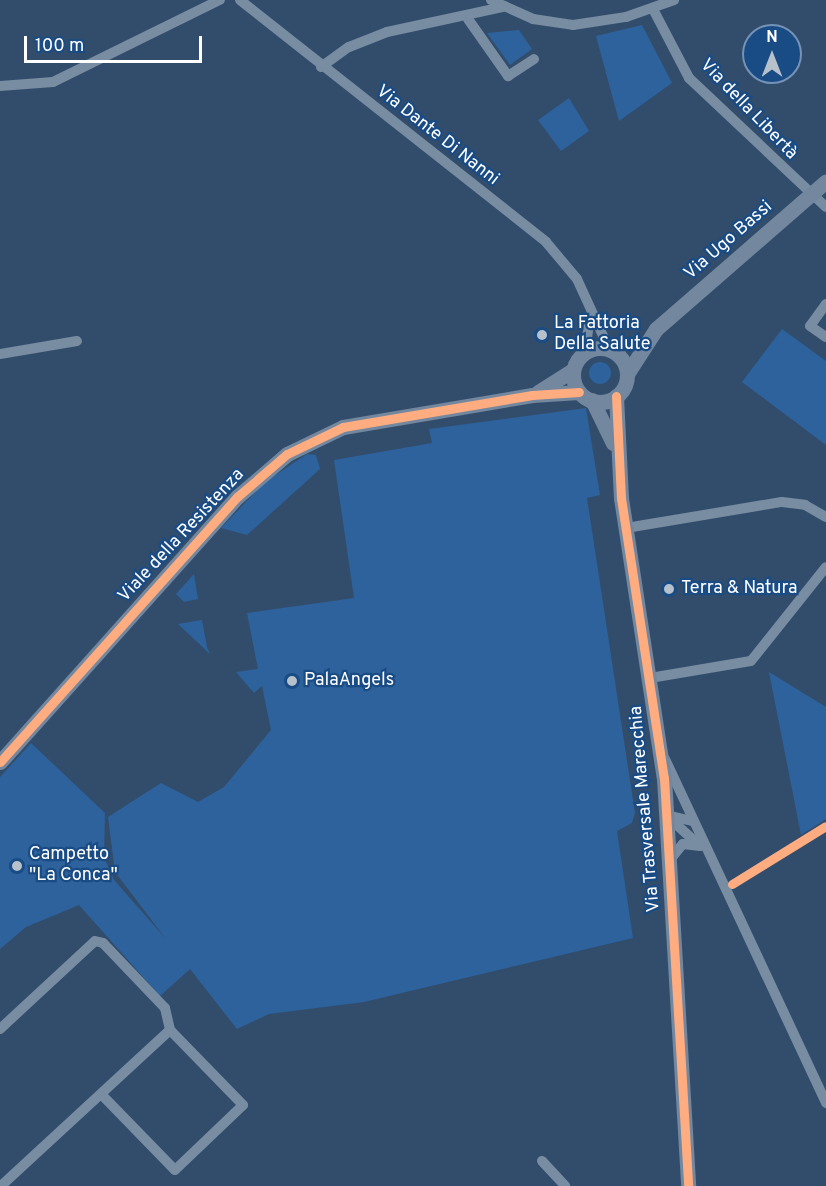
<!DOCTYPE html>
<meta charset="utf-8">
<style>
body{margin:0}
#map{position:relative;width:826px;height:1186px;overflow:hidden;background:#324d6c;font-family:Overpass,sans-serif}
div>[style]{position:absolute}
.green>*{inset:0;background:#2d629c}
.round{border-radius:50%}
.street>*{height:10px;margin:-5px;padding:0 5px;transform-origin:5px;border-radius:5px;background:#788ca2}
.secondary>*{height:15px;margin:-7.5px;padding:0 7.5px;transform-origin:7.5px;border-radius:7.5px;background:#73879e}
.secondary>.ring{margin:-7.5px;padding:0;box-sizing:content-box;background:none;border:15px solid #73879e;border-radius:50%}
.cycleway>*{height:9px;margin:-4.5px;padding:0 4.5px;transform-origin:4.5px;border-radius:4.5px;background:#ffac80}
.dots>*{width:16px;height:16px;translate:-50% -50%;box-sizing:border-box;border:3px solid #194b85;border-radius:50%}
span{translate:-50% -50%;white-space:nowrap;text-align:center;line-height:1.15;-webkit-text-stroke:4.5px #194b85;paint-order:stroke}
.street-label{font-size:18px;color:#fff}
.poi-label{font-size:18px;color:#fff}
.left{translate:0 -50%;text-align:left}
.north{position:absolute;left:742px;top:24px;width:60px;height:60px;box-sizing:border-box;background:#194b85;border:2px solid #7593b6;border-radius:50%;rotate:0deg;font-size:16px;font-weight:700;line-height:24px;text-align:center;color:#fff}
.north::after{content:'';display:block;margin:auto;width:21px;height:27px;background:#b7c1cc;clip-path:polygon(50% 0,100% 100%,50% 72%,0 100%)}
.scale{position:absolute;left:24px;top:36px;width:178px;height:27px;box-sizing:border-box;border:3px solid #fff;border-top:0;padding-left:8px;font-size:18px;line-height:21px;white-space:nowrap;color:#fff;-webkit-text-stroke:4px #194b85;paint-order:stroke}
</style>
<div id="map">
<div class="green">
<div style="clip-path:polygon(642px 25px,672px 83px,619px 121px,596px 36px)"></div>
<div style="clip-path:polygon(519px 30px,532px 49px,510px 65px,487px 33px)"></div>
<div style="clip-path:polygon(569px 98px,589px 131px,561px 151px,538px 120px)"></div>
<div style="clip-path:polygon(782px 329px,826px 361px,826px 445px,742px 382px)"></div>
<div class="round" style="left:589px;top:362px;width:22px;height:22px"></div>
<div style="clip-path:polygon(586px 408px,600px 495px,587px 498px,635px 813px,632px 823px,617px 831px,633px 938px,364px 1002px,269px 1014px,237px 1029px,190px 969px,160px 996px,79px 905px,26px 927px,0 949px,0 777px,31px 743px,105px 813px,104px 857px,114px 880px,166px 939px,115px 872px,108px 817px,161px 783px,198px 802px,224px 787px,271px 730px,262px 686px,254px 693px,236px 672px,258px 669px,247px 613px,354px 598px,334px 460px,432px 443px,429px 429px)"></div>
<div style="clip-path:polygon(307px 454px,316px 455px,320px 469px,247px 535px,221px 528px,265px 482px)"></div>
<div style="clip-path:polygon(194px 574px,198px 599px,184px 602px,176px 594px)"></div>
<div style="clip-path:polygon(202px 620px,207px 647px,210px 654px,178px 624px)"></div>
<div style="clip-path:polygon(769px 672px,826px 707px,826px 819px,801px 835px)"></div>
</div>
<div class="street">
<div style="left:240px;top:0;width:390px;rotate:38.3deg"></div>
<div style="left:546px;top:242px;width:48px;rotate:50deg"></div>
<div style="left:577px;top:279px;width:77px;rotate:65.4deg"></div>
<div style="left:491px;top:0;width:46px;rotate:24.3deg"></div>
<div style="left:533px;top:19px;width:40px;rotate:8.5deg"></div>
<div style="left:573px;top:25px;width:54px;rotate:-8.6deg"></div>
<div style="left:626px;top:17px;width:51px;rotate:-19.5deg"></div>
<div style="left:653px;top:9px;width:78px;rotate:62.4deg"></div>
<div style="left:689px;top:78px;width:188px;rotate:43.3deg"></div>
<div style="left:468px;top:19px;width:70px;rotate:54.9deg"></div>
<div style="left:508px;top:76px;width:31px;rotate:-33deg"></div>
<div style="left:321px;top:67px;width:34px;rotate:-36deg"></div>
<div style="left:349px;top:47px;width:41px;rotate:-21.5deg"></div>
<div style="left:387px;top:32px;width:119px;rotate:-12.2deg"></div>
<div style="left:0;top:86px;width:53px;rotate:-4.3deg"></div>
<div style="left:53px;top:82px;width:186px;rotate:-26.2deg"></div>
<div style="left:826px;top:304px;width:27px;rotate:126deg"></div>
<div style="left:810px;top:326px;width:19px;rotate:35deg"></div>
<div style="left:585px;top:352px;width:35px;rotate:-82deg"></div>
<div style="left:0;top:354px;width:78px;rotate:-9.6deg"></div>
<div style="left:626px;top:528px;width:158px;rotate:-9.5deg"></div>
<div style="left:782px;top:502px;width:23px;rotate:7deg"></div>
<div style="left:805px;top:505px;width:24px;rotate:30deg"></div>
<div style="left:650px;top:678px;width:102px;rotate:-9.6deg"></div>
<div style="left:751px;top:661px;width:120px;rotate:-51.4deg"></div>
<div style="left:665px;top:759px;width:380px;rotate:64.9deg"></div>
<div style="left:692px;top:821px;width:27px;rotate:-167deg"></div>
<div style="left:666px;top:815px;width:46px;rotate:42.4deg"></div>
<div style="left:669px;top:861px;width:22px;rotate:-51deg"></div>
<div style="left:683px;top:844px;width:17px;rotate:7deg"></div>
<div style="left:0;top:1029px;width:129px;rotate:-42.8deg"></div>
<div style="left:95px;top:941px;width:8px;rotate:14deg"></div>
<div style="left:103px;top:943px;width:90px;rotate:46.4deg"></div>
<div style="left:165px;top:1008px;width:23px;rotate:77deg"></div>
<div style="left:170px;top:1030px;width:230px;rotate:137.3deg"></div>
<div style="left:101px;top:1094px;width:106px;rotate:45.8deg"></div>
<div style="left:175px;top:1170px;width:94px;rotate:-43.7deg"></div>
<div style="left:243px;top:1105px;width:105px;rotate:-134.2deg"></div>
<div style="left:542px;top:1161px;width:34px;rotate:47deg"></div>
</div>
<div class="secondary">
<div class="ring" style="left:573px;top:348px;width:39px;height:39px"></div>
<div style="left:627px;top:374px;width:54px;rotate:-57.2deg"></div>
<div style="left:656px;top:329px;width:225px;rotate:-41deg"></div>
<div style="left:538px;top:392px;width:41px;rotate:-32.2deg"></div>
<div style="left:616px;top:396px;width:102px;rotate:87.2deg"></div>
<div style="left:621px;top:498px;width:283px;rotate:81.3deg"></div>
<div style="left:664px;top:778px;width:409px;rotate:86.6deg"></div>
<div style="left:592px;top:400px;width:48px;rotate:64deg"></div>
<div style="left:0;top:762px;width:356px;rotate:-48.2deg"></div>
<div style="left:237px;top:497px;width:66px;rotate:-40.7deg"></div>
<div style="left:287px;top:454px;width:62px;rotate:-25.7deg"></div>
<div style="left:343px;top:427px;width:192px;rotate:-9.6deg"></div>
<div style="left:532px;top:395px;width:47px;rotate:-3.7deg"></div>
</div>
<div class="cycleway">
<div style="left:616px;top:396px;width:102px;rotate:87.2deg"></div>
<div style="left:621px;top:498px;width:283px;rotate:81.3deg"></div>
<div style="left:664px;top:778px;width:409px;rotate:86.6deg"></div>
<div style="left:0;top:762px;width:356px;rotate:-48.2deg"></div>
<div style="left:237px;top:497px;width:66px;rotate:-40.7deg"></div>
<div style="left:287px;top:454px;width:62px;rotate:-25.7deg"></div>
<div style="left:343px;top:427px;width:192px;rotate:-9.6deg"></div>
<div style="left:532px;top:395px;width:47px;rotate:-3.7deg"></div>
<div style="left:732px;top:884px;width:110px;rotate:-31.7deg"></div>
</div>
<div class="dots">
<div style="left:542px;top:335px;background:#b7c1cc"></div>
<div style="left:669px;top:589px;background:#b7c1cc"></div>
<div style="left:292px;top:681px;background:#b7c1cc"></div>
<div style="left:17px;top:866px;background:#b7c1cc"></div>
</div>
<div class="street-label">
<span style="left:748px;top:110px;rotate:46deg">Via della Libertà</span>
<span style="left:437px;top:136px;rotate:38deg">Via Dante Di Nanni</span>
<span style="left:729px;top:241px;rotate:-41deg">Via Ugo Bassi</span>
<span style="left:182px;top:536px;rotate:-47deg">Viale della Resistenza</span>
<span style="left:646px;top:809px;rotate:-95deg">Via Trasversale Marecchia</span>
</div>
<div class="poi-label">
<span class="left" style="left:554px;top:335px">La Fattoria<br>Della Salute</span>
<span class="left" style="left:681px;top:589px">Terra &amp; Natura</span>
<span class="left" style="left:304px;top:681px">PalaAngels</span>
<span class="left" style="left:29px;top:866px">Campetto<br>"La Conca"</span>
</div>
<div class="north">N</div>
<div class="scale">100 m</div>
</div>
